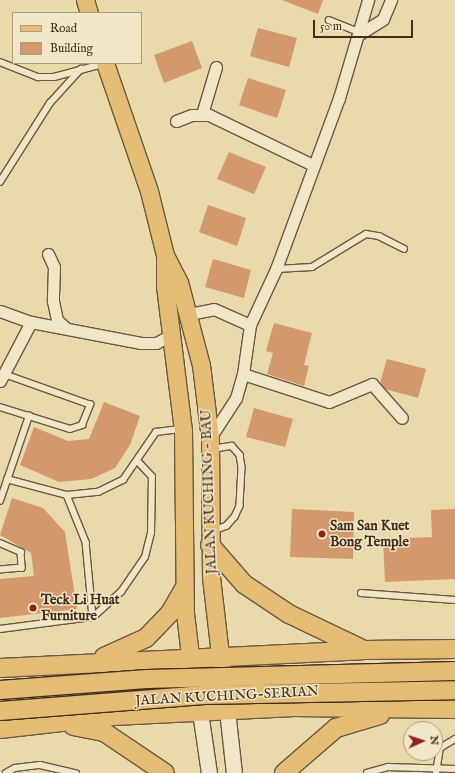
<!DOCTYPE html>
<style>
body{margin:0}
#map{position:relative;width:455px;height:773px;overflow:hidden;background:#e9d9ab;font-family:"IM FELL English",serif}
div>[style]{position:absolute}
.building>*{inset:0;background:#d3986c}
.roads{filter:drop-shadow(1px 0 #6c593e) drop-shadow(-1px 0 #6c593e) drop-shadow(0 1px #6c593e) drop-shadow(0 -1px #6c593e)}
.service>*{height:5.5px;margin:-2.75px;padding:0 2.75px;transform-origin:2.75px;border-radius:2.75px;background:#f1e6c8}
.minor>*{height:11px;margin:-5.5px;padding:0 5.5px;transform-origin:5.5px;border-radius:5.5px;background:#f1e6c8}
.secondary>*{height:15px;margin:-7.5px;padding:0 7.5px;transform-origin:7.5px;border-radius:7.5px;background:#f1e6c8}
.primary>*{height:17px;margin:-8.5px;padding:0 8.5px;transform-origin:8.5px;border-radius:8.5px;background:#e4bc76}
.trunk>*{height:18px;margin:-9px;padding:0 9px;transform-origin:9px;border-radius:9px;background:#e4bc76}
.bridges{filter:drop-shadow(1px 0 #422e1a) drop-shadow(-1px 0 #422e1a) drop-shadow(0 1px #422e1a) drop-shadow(0 -1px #422e1a)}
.trunk-bridge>*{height:18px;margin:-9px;padding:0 9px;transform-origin:9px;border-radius:9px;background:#e4bc76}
.dots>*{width:11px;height:11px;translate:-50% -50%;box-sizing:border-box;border:2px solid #f1e6c8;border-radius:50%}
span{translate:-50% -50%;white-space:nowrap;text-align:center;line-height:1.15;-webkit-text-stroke:3px #f1e6c8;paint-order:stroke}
.street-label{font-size:14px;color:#422e1a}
.poi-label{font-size:14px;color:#422e1a;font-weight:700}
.left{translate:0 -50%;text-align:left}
.legend{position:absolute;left:12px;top:12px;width:130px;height:52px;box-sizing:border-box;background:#f1e6c8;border:1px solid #ab9c82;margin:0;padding:5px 7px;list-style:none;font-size:12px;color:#422e1a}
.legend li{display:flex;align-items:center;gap:8px;height:20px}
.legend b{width:20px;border:1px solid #ab9c82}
.north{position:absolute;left:403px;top:721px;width:40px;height:40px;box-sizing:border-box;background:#f1e6c8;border:1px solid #ab9c82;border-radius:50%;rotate:87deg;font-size:11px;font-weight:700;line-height:16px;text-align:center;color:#422e1a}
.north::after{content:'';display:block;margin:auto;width:14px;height:18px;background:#8f2418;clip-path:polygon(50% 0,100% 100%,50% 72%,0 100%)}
.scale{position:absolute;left:313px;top:20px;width:100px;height:18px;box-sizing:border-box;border:2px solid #422e1a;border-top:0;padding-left:5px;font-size:12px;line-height:14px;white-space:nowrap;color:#422e1a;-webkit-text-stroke:3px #f1e6c8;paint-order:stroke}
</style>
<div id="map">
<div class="building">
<div style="clip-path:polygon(282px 0,323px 0,318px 14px)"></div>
<div style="clip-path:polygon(258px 28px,297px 38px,289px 67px,250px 56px)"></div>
<div style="clip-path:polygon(192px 41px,202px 68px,164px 83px,154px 55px)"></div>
<div style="clip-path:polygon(248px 78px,286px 90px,277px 118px,239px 105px)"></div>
<div style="clip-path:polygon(229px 152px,266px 167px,254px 194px,217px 179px)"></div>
<div style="clip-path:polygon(208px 205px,246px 218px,237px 246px,199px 232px)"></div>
<div style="clip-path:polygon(213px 259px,251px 270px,244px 298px,205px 287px)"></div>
<div style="clip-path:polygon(274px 323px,312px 333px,304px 365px,309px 366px,304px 386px,267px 374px,273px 353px,266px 351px)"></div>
<div style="clip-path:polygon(387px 359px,426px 369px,418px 398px,385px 389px,380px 383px)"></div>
<div style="clip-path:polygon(104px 402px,140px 416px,130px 445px,115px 468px,91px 479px,59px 482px,20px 465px,34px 427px,68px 441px,89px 439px)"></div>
<div style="clip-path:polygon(254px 408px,293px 419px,285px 447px,246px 437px)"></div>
<div style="clip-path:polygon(12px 498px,43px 508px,65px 532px,77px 609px,0 618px,0 579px,34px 576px,31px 553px,0 535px)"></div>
<div style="clip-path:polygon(292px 509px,354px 512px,353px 559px,290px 557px)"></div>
<div style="clip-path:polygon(455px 509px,455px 579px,385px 582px,383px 539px,432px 537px,431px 510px)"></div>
</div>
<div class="roads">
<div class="service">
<div style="left:329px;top:20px;width:32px;rotate:22deg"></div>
<div style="left:0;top:62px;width:41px;rotate:21.5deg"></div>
<div style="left:38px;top:77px;width:16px"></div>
<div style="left:54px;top:77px;width:51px;rotate:-14.9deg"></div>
<div style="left:0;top:182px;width:93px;rotate:-57.7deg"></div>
<div style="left:50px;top:103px;width:46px;rotate:-47.6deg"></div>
<div style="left:276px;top:269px;width:36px;rotate:-3deg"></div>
<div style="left:312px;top:267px;width:63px;rotate:-31.4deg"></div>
<div style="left:366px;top:234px;width:13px;rotate:9deg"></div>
<div style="left:379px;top:236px;width:28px;rotate:27deg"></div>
<div style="left:0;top:407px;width:73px;rotate:17.4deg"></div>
<div style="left:70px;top:429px;width:13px;rotate:-18deg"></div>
<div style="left:82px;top:425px;width:22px;rotate:-68deg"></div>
<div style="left:90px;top:405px;width:92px;rotate:-160.4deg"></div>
<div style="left:212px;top:449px;width:20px;rotate:-9deg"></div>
<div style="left:232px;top:446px;width:12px;rotate:48deg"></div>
<div style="left:240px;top:455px;width:12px;rotate:81deg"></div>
<div style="left:242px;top:467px;width:39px;rotate:93deg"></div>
<div style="left:240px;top:506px;width:12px;rotate:114deg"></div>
<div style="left:235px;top:517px;width:12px;rotate:132deg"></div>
<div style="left:227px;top:526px;width:16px;rotate:158deg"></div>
<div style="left:7px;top:479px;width:62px;rotate:14.9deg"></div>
<div style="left:67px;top:495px;width:31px;rotate:-6deg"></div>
<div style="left:98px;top:492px;width:28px;rotate:-26deg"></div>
<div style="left:123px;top:480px;width:58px;rotate:-55.5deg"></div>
<div style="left:156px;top:432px;width:24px;rotate:-7deg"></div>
<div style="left:67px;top:495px;width:51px;rotate:68deg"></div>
<div style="left:86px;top:542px;width:75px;rotate:84.7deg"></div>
<div style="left:0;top:501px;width:90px;rotate:-71.2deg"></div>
<div style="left:0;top:543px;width:23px;rotate:23deg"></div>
<div style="left:21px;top:552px;width:16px;rotate:86deg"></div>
<div style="left:22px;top:568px;width:22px;rotate:175deg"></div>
<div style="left:361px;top:593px;width:94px;rotate:4.3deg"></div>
<div style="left:0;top:629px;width:94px;rotate:-7.4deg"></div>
<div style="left:93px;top:617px;width:38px;rotate:-42deg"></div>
<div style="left:121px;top:592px;width:42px;rotate:-55.6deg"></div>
<div style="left:145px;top:557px;width:25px;rotate:-76deg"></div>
<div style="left:151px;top:533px;width:56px;rotate:-89deg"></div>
<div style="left:152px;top:477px;width:21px;rotate:-133deg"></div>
<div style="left:6px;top:773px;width:10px;rotate:-29deg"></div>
<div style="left:15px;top:768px;width:25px;rotate:-7deg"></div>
<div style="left:40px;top:765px;width:37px;rotate:13deg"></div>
<div style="left:367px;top:773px;width:22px;rotate:-16deg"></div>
<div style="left:388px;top:767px;width:67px;rotate:1.7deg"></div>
<div style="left:436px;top:773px;width:25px;rotate:-81deg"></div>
<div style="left:440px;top:748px;width:17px;rotate:-31deg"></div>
</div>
<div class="minor">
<div style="left:361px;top:33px;width:26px;rotate:-32deg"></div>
<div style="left:383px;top:19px;width:21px;rotate:-67deg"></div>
<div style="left:202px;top:114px;width:49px;rotate:-73.4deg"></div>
<div style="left:176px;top:121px;width:17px;rotate:-21deg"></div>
<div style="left:192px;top:115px;width:17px"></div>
<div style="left:209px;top:115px;width:115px;rotate:25.7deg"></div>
<div style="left:48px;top:254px;width:14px;rotate:65deg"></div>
<div style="left:54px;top:267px;width:34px;rotate:92deg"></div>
<div style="left:53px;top:301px;width:19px;rotate:78deg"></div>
<div style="left:57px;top:320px;width:12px;rotate:42deg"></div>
<div style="left:0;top:311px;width:33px;rotate:20deg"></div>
<div style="left:31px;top:322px;width:112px;rotate:10.8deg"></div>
<div style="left:141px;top:343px;width:15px"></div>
<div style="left:156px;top:343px;width:17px;rotate:-28deg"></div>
<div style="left:189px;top:314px;width:25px;rotate:-11deg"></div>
<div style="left:214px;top:309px;width:39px;rotate:24deg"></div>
<div style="left:243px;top:374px;width:90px;rotate:18deg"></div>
<div style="left:329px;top:402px;width:47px;rotate:-22.7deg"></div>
<div style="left:372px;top:384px;width:45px;rotate:48.6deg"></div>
<div style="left:0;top:381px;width:67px;rotate:-62.3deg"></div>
<div style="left:210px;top:438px;width:48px;rotate:-57deg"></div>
<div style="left:236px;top:398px;width:25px;rotate:-74deg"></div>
<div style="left:243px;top:374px;width:49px;rotate:-81.9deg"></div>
<div style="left:250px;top:325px;width:62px;rotate:-65.1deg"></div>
<div style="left:276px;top:269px;width:182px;rotate:-69.8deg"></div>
<div style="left:339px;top:98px;width:102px;rotate:-73.5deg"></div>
</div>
<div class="secondary">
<div style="left:227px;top:710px;width:63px;rotate:83.7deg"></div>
<div style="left:200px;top:712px;width:62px;rotate:81.6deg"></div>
</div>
<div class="primary">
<div style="left:85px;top:0;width:14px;rotate:73deg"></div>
<div style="left:105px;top:63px;width:135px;rotate:71deg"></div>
<div style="left:149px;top:191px;width:66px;rotate:76deg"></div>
<div style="left:165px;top:255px;width:30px;rotate:63deg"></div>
<div style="left:179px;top:282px;width:86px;rotate:75.2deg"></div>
<div style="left:201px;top:365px;width:74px;rotate:83deg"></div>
<div style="left:210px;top:438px;width:139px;rotate:89.6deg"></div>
<div style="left:211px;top:577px;width:114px;rotate:83.4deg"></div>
<div style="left:165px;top:257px;width:29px;rotate:90deg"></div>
<div style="left:165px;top:286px;width:145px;rotate:82.9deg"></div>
<div style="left:183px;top:430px;width:183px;rotate:89.4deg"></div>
<div style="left:185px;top:613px;width:60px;rotate:83.3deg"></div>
</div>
<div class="trunk">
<div style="left:210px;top:545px;width:52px;rotate:48.9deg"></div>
<div style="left:244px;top:584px;width:54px;rotate:33.7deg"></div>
<div style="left:289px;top:614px;width:79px;rotate:25.6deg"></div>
<div style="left:104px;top:657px;width:46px;rotate:-24.3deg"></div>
<div style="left:146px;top:638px;width:35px;rotate:-46deg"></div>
<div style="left:170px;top:613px;width:28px;rotate:-60deg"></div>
<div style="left:0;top:668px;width:363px;rotate:-2.8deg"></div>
<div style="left:363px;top:650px;width:92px;rotate:-0.6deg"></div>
<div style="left:73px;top:726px;width:32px;rotate:11deg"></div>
<div style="left:104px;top:732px;width:73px;rotate:33.9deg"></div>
<div style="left:0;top:729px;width:115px;rotate:-6.5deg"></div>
<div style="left:114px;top:716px;width:180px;rotate:-2.9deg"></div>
<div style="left:294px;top:707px;width:161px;rotate:0.7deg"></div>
<div style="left:284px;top:773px;width:69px;rotate:-40.9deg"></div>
<div style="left:336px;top:728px;width:46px;rotate:-16.5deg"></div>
</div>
</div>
<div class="bridges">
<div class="trunk-bridge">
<div style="left:0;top:690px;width:147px;rotate:-4.3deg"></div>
<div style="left:147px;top:679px;width:308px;rotate:-1.5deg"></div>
<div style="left:0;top:711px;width:205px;rotate:-4.5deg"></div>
<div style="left:204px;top:695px;width:251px;rotate:-1.1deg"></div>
</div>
</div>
<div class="dots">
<div style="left:322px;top:534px;background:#8f2418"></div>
<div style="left:33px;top:608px;background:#8f2418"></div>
</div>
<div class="street-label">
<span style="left:209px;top:492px;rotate:-92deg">JALAN KUCHING - BAU</span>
<span style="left:227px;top:696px;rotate:-3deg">JALAN KUCHING-SERIAN</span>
</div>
<div class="poi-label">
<span class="left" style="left:330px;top:534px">Sam San Kuet<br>Bong Temple</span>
<span class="left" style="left:41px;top:608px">Teck Li Huat<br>Furniture</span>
</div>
<ul class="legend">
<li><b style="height:5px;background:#e4bc76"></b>Road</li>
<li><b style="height:11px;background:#d3986c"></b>Building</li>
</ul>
<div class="north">N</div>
<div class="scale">50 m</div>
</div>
